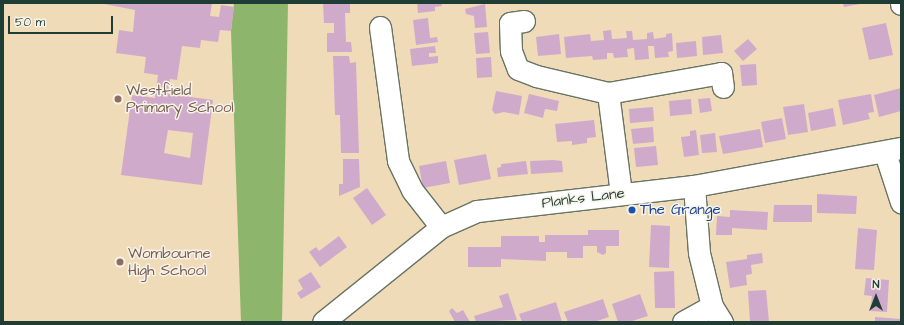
<!DOCTYPE html>
<style>
body{margin:0}
#map{position:relative;width:904px;height:325px;overflow:hidden;background:#f0dbb9;font-family:"Architects Daughter",sans-serif}
div>[style]{position:absolute}
.forest>*{inset:0;background:#8db66c}
.building>*{inset:0;background:#cfaacb}
.roads{filter:drop-shadow(1px 0 #687463) drop-shadow(-1px 0 #687463) drop-shadow(0 1px #687463) drop-shadow(0 -1px #687463)}
.minor>*{height:21px;margin:-10.5px;padding:0 10.5px;transform-origin:10.5px;border-radius:10.5px;background:#fff}
.dots>*{width:11px;height:11px;translate:-50% -50%;box-sizing:border-box;border:2px solid #f7f3e8;border-radius:50%}
span{translate:-50% -50%;white-space:nowrap;text-align:center;line-height:1.15;-webkit-text-stroke:3px #f7f3e8;paint-order:stroke}
.education-label{font-size:15px;color:#785e54}
.left{translate:0 -50%;text-align:left}
.street-label{font-size:15px;color:#1f3d34}
.transit-label{font-size:15px;color:#164399}
.frame{position:absolute;inset:0;border:4px solid #1f3d34;pointer-events:none}
.north{position:absolute;left:856px;top:277px;width:40px;height:40px;-webkit-text-stroke:3px #f7f3e8;paint-order:stroke;rotate:0deg;font-size:11px;font-weight:700;line-height:16px;text-align:center;color:#1f3d34}
.north::after{content:'';display:block;margin:auto;width:14px;height:18px;background:#1f3d34;clip-path:polygon(50% 0,100% 100%,50% 72%,0 100%)}
.scale{position:absolute;left:8px;top:16px;width:105px;height:18px;box-sizing:border-box;border:2px solid #1f3d34;border-top:0;padding-left:5px;font-size:12px;line-height:14px;white-space:nowrap;color:#1f3d34;-webkit-text-stroke:3px #f7f3e8;paint-order:stroke}
</style>
<div id="map">
<div class="forest">
<div style="clip-path:polygon(234px 3px,288px 3px,282px 322px,241px 322px,231px 31px)"></div>
</div>
<div class="building">
<div style="clip-path:polygon(evenodd,99px 3px,212px 3px,210px 16px,219px 17px,221px 5px,234px 7px,231px 31px,220px 30px,218px 42px,201px 40px,200px 48px,182px 46px,177px 80px,170px 79px,168px 94px,213px 100px,202px 185px,121px 175px,132px 95px,155px 98px,158px 75px,144px 73px,146px 57px,116px 53px,119px 30px,133px 32px,135px 10px,99px 3px,168px 130px,193px 133px,190px 158px,164px 153px,168px 130px)"></div>
<div style="clip-path:polygon(323px 3px,350px 3px,350px 13px,345px 13px,346px 42px,351px 42px,352px 52px,327px 52px,327px 33px,334px 33px,334px 23px,324px 23px)"></div>
<div style="clip-path:polygon(417px 3px,441px 3px,442px 6px,435px 7px,435px 11px,418px 13px)"></div>
<div style="clip-path:polygon(843px 3px,860px 3px,860px 4px,844px 7px)"></div>
<div style="clip-path:polygon(485px 4px,487px 27px,475px 28px,474px 16px,466px 14px,465px 9px)"></div>
<div style="clip-path:polygon(428px 18px,430px 38px,437px 37px,438px 42px,416px 45px,413px 20px)"></div>
<div style="clip-path:polygon(886px 23px,893px 55px,869px 60px,862px 28px)"></div>
<div style="clip-path:polygon(611px 30px,612px 39px,627px 38px,626px 31px,632px 31px,633px 40px,647px 39px,647px 33px,653px 32px,654px 39px,666px 37px,666px 34px,672px 33px,673px 51px,668px 52px,669px 57px,655px 58px,654px 46px,648px 46px,649px 59px,635px 60px,634px 48px,627px 49px,628px 57px,614px 58px,613px 53px,607px 53px,607px 59px,593px 60px,592px 56px,566px 58px,564px 37px,590px 34px,591px 41px,604px 40px,603px 31px)"></div>
<div style="clip-path:polygon(488px 32px,490px 53px,476px 54px,474px 33px)"></div>
<div style="clip-path:polygon(559px 34px,561px 54px,538px 56px,536px 37px)"></div>
<div style="clip-path:polygon(721px 35px,723px 53px,703px 55px,702px 37px)"></div>
<div style="clip-path:polygon(748px 39px,757px 49px,743px 61px,734px 51px)"></div>
<div style="clip-path:polygon(696px 41px,697px 56px,677px 58px,676px 43px)"></div>
<div style="clip-path:polygon(435px 46px,436px 53px,429px 53px,429px 57px,438px 56px,438px 63px,412px 66px,410px 49px)"></div>
<div style="clip-path:polygon(333px 56px,349px 56px,350px 63px,356px 62px,359px 153px,341px 153px,340px 115px,335px 115px)"></div>
<div style="clip-path:polygon(491px 57px,492px 77px,477px 78px,476px 58px)"></div>
<div style="clip-path:polygon(756px 64px,757px 85px,742px 86px,740px 65px)"></div>
<div style="clip-path:polygon(901px 88px,901px 111px,879px 117px,874px 95px)"></div>
<div style="clip-path:polygon(496px 91px,522px 96px,519px 115px,504px 112px,495px 114px,492px 110px)"></div>
<div style="clip-path:polygon(529px 94px,559px 101px,557px 111px,545px 109px,543px 118px,524px 113px)"></div>
<div style="clip-path:polygon(871px 94px,874px 112px,868px 113px,870px 119px,843px 125px,838px 100px)"></div>
<div style="clip-path:polygon(710px 98px,712px 111px,700px 113px,698px 99px)"></div>
<div style="clip-path:polygon(691px 99px,692px 114px,670px 116px,669px 101px)"></div>
<div style="clip-path:polygon(804px 104px,808px 132px,788px 135px,783px 107px)"></div>
<div style="clip-path:polygon(653px 107px,654px 121px,630px 123px,629px 109px)"></div>
<div style="clip-path:polygon(833px 108px,836px 126px,811px 131px,808px 113px)"></div>
<div style="clip-path:polygon(782px 118px,786px 139px,765px 143px,761px 122px)"></div>
<div style="clip-path:polygon(594px 120px,596px 137px,587px 138px,587px 143px,572px 145px,572px 141px,557px 142px,555px 124px)"></div>
<div style="clip-path:polygon(653px 127px,654px 142px,633px 144px,631px 129px)"></div>
<div style="clip-path:polygon(760px 129px,763px 147px,723px 154px,719px 136px)"></div>
<div style="clip-path:polygon(696px 130px,699px 155px,684px 157px,681px 137px,690px 136px,690px 131px)"></div>
<div style="clip-path:polygon(715px 133px,717px 152px,702px 153px,700px 135px)"></div>
<div style="clip-path:polygon(656px 146px,658px 165px,636px 167px,634px 148px)"></div>
<div style="clip-path:polygon(486px 154px,491px 179px,459px 185px,454px 160px)"></div>
<div style="clip-path:polygon(343px 159px,359px 159px,360px 187px,339px 196px,339px 184px,343px 184px)"></div>
<div style="clip-path:polygon(553px 160px,562px 161px,563px 172px,531px 174px,530px 161px)"></div>
<div style="clip-path:polygon(446px 161px,450px 183px,423px 188px,419px 166px)"></div>
<div style="clip-path:polygon(526px 161px,528px 174px,498px 177px,497px 168px,501px 167px,501px 164px)"></div>
<div style="clip-path:polygon(367px 188px,386px 215px,372px 225px,353px 198px)"></div>
<div style="clip-path:polygon(817px 194px,857px 196px,856px 214px,817px 213px)"></div>
<div style="clip-path:polygon(774px 205px,812px 205px,812px 222px,773px 222px)"></div>
<div style="clip-path:polygon(730px 210px,768px 212px,767px 230px,732px 228px,732px 235px,716px 235px,717px 216px,730px 217px)"></div>
<div style="clip-path:polygon(651px 225px,670px 226px,669px 268px,649px 267px)"></div>
<div style="clip-path:polygon(858px 228px,877px 230px,874px 270px,855px 269px)"></div>
<div style="clip-path:polygon(588px 230px,619px 230px,619px 246px,606px 246px,606px 253px,603px 255px,597px 252px,597px 246px,583px 246px,583px 258px,567px 258px,567px 252px,546px 252px,546px 261px,501px 259px,501px 267px,468px 267px,468px 247px,501px 247px,501px 236px,539px 236px,539px 242px,545px 242px,545px 235px,588px 235px)"></div>
<div style="clip-path:polygon(339px 236px,347px 247px,320px 267px,309px 252px,316px 247px,319px 251px)"></div>
<div style="clip-path:polygon(762px 253px,763px 263px,751px 265px,752px 274px,746px 275px,747px 285px,730px 288px,726px 262px,747px 259px,747px 255px)"></div>
<div style="clip-path:polygon(674px 271px,675px 308px,655px 308px,654px 272px)"></div>
<div style="clip-path:polygon(311px 272px,321px 287px,301px 299px,297px 293px,303px 289px,298px 280px)"></div>
<div style="clip-path:polygon(866px 278px,889px 280px,887px 312px,870px 311px,872px 296px,864px 295px)"></div>
<div style="clip-path:polygon(766px 290px,769px 322px,750px 322px,748px 291px)"></div>
<div style="clip-path:polygon(508px 293px,517px 320px,476px 322px,474px 316px,503px 307px,499px 296px)"></div>
<div style="clip-path:polygon(640px 294px,648px 316px,629px 322px,618px 322px,612px 304px)"></div>
<div style="clip-path:polygon(603px 299px,609px 317px,594px 322px,568px 322px,564px 312px)"></div>
<div style="clip-path:polygon(556px 302px,562px 322px,522px 322px,519px 314px)"></div>
<div style="clip-path:polygon(452px 308px,457px 313px,463px 310px,470px 322px,455px 322px,449px 311px)"></div>
<div style="clip-path:polygon(875px 317px,901px 319px,901px 322px,875px 322px)"></div>
</div>
<div class="roads">
<div class="minor">
<div style="left:901px;top:3px;width:1px;rotate:90deg"></div>
<div style="left:524px;top:21px;width:14px;rotate:172deg"></div>
<div style="left:510px;top:23px;width:28px;rotate:88deg"></div>
<div style="left:511px;top:51px;width:19px;rotate:69deg"></div>
<div style="left:518px;top:69px;width:19px;rotate:21deg"></div>
<div style="left:536px;top:76px;width:74px;rotate:13.3deg"></div>
<div style="left:608px;top:93px;width:115px;rotate:-10deg"></div>
<div style="left:721px;top:73px;width:14px;rotate:82deg"></div>
<div style="left:380px;top:27px;width:135px;rotate:82.3deg"></div>
<div style="left:398px;top:161px;width:32px;rotate:64deg"></div>
<div style="left:412px;top:190px;width:47px;rotate:51.9deg"></div>
<div style="left:608px;top:93px;width:101px;rotate:82.6deg"></div>
<div style="left:885px;top:153px;width:52px;rotate:71.9deg"></div>
<div style="left:694px;top:186px;width:67px;rotate:85.7deg"></div>
<div style="left:699px;top:253px;width:55px;rotate:76.2deg"></div>
<div style="left:712px;top:306px;width:19px;rotate:58deg"></div>
<div style="left:323px;top:322px;width:151px;rotate:-38.8deg"></div>
<div style="left:441px;top:227px;width:39px;rotate:-24deg"></div>
<div style="left:477px;top:211px;width:218px;rotate:-6.6deg"></div>
<div style="left:694px;top:186px;width:210px;rotate:-10.4deg"></div>
<div style="left:683px;top:322px;width:33px;rotate:-29deg"></div>
</div>
</div>
<div class="dots">
<div style="left:118px;top:99px;background:#8d6e63"></div>
<div style="left:632px;top:210px;background:#1a4fb4"></div>
<div style="left:120px;top:262px;background:#8d6e63"></div>
</div>
<div class="education-label">
<span class="left" style="left:126px;top:99px">Westfield<br>Primary School</span>
<span class="left" style="left:128px;top:262px">Wombourne<br>High School</span>
</div>
<div class="street-label">
<span style="left:583px;top:198px;rotate:-7deg">Planks Lane</span>
</div>
<div class="transit-label">
<span class="left" style="left:640px;top:210px">The Grange</span>
</div>
<div class="frame"></div>
<div class="north">N</div>
<div class="scale">50 m</div>
</div>
